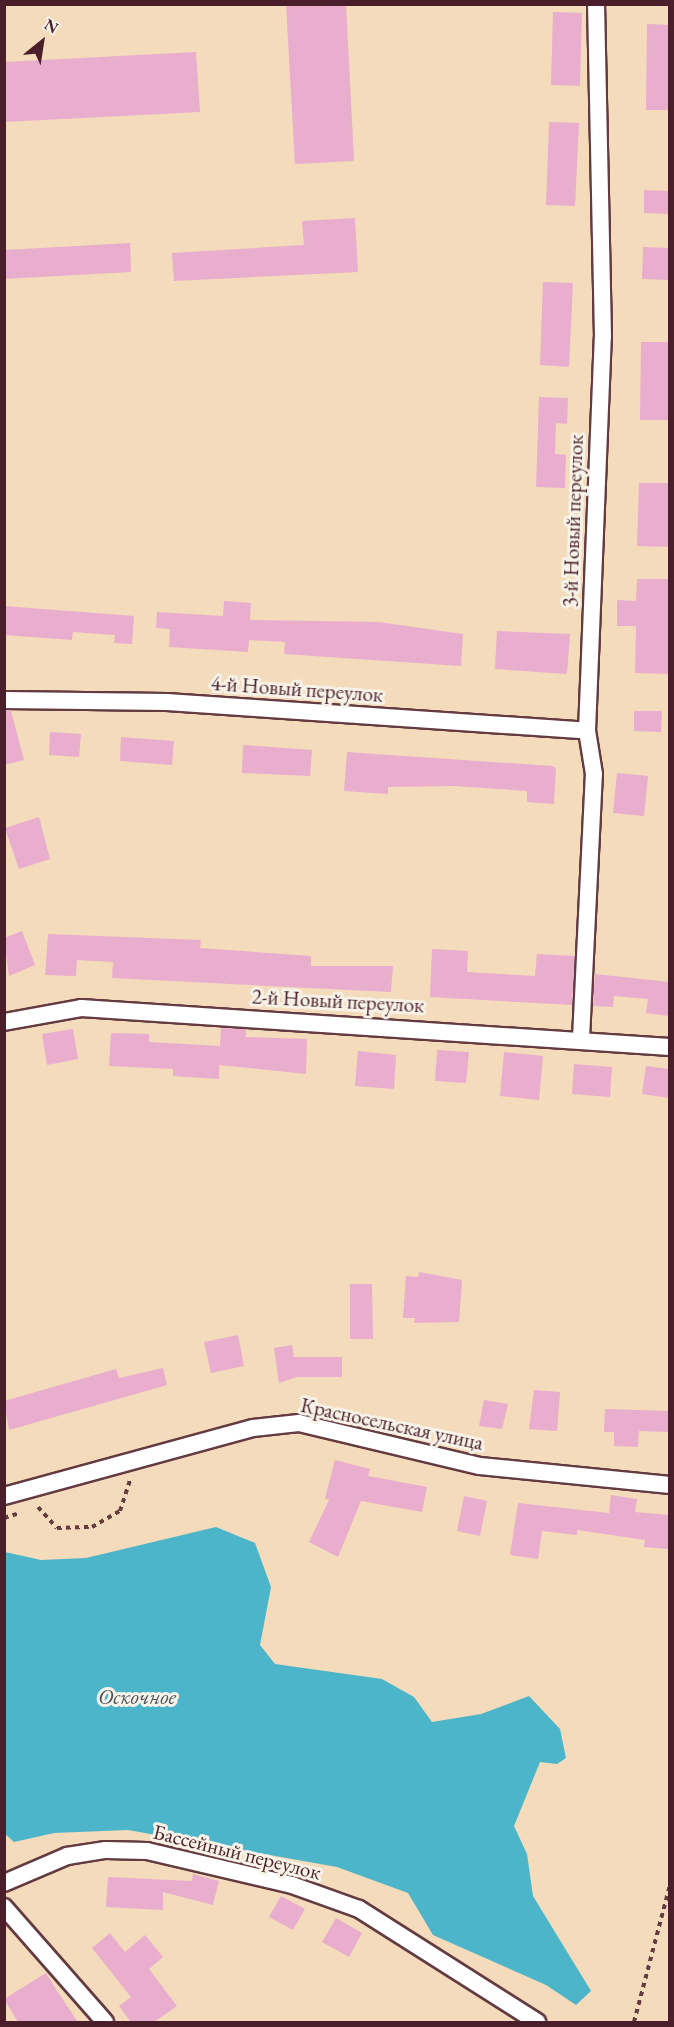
<!DOCTYPE html>
<meta charset="utf-8">
<style>
body{margin:0}
#map{position:relative;width:674px;height:2027px;overflow:hidden;background:#f3dbbb;font-family:"EB Garamond",serif}
div>[style]{position:absolute}
.water>*{inset:0;background:#4cb5ca}
.building>*{inset:0;background:#e9adce}
.path>*{height:4px;margin-top:-2px;transform-origin:0;background:repeating-linear-gradient(90deg,#633b41 0 4.5px,transparent 0 9px)}
.roads{filter:drop-shadow(2px 0 #633b41) drop-shadow(-2px 0 #633b41) drop-shadow(0 2px #633b41) drop-shadow(0 -2px #633b41)}
.street>*{height:16px;margin:-8px;padding:0 8px;transform-origin:8px;border-radius:8px;background:#fff}
span{translate:-50% -50%;white-space:nowrap;text-align:center;line-height:1.15;-webkit-text-stroke:6px #f7f3e8;paint-order:stroke}
.street-label{font-size:21px;color:#4a1f2b}
.water-label{font-size:22px;color:#4b5463;font-style:italic}
.frame{position:absolute;inset:0;border:6px solid #4a1f2b;pointer-events:none}
.north{position:absolute;left:12px;top:12px;width:60px;height:60px;-webkit-text-stroke:4px #f7f3e8;paint-order:stroke;rotate:30deg;font-size:16px;font-weight:700;line-height:24px;text-align:center;color:#4a1f2b}
.north::after{content:'';display:block;margin:auto;width:21px;height:27px;background:#4a1f2b;clip-path:polygon(50% 0,100% 100%,50% 72%,0 100%)}
</style>
<div id="map">
<div class="water">
<div style="clip-path:polygon(216px 1527px,255px 1543px,271px 1587px,260px 1645px,275px 1664px,382px 1679px,414px 1697px,432px 1722px,481px 1714px,529px 1696px,560px 1729px,566px 1758px,557px 1764px,540px 1762px,514px 1826px,527px 1854px,533px 1896px,591px 1991px,576px 2005px,546px 1985px,433px 1935px,408px 1893px,337px 1867px,128px 1830px,54px 1833px,14px 1842px,5px 1834px,5px 1552px,41px 1560px,86px 1558px)"></div>
</div>
<div class="building">
<div style="clip-path:polygon(286px 4px,346px 4px,354px 161px,295px 164px)"></div>
<div style="clip-path:polygon(553px 12px,582px 13px,580px 86px,551px 85px)"></div>
<div style="clip-path:polygon(647px 24px,669px 25px,669px 110px,646px 110px)"></div>
<div style="clip-path:polygon(196px 52px,200px 112px,4px 122px,4px 62px)"></div>
<div style="clip-path:polygon(549px 122px,579px 123px,575px 206px,546px 205px)"></div>
<div style="clip-path:polygon(644px 190px,669px 191px,669px 214px,644px 213px)"></div>
<div style="clip-path:polygon(355px 218px,358px 272px,174px 281px,172px 253px,304px 245px,302px 221px)"></div>
<div style="clip-path:polygon(130px 243px,131px 272px,4px 279px,4px 250px)"></div>
<div style="clip-path:polygon(643px 247px,669px 248px,669px 280px,642px 279px)"></div>
<div style="clip-path:polygon(543px 282px,573px 283px,569px 367px,540px 365px)"></div>
<div style="clip-path:polygon(641px 342px,669px 342px,669px 420px,640px 420px)"></div>
<div style="clip-path:polygon(539px 397px,568px 398px,567px 424px,556px 423px,555px 454px,566px 455px,565px 488px,536px 487px)"></div>
<div style="clip-path:polygon(639px 483px,669px 483px,669px 547px,637px 546px)"></div>
<div style="clip-path:polygon(637px 579px,669px 579px,668px 674px,635px 673px,636px 626px,617px 626px,617px 600px,636px 601px)"></div>
<div style="clip-path:polygon(224px 601px,251px 603px,250px 620px,379px 622px,463px 634px,461px 666px,284px 654px,285px 642px,249px 640px,248px 652px,169px 647px,170px 629px,156px 628px,157px 612px,223px 616px)"></div>
<div style="clip-path:polygon(4px 606px,134px 616px,132px 644px,114px 643px,115px 635px,73px 632px,72px 640px,4px 635px)"></div>
<div style="clip-path:polygon(497px 631px,570px 634px,567px 674px,495px 669px)"></div>
<div style="clip-path:polygon(4px 711px,11px 711px,24px 760px,4px 765px)"></div>
<div style="clip-path:polygon(634px 711px,662px 711px,661px 732px,634px 731px)"></div>
<div style="clip-path:polygon(50px 732px,81px 734px,79px 757px,49px 755px)"></div>
<div style="clip-path:polygon(121px 737px,174px 741px,172px 765px,120px 761px)"></div>
<div style="clip-path:polygon(243px 745px,312px 750px,310px 776px,242px 773px)"></div>
<div style="clip-path:polygon(347px 752px,552px 766px,556px 768px,554px 804px,527px 802px,527px 791px,454px 786px,388px 787px,388px 794px,344px 791px)"></div>
<div style="clip-path:polygon(617px 773px,648px 776px,644px 816px,613px 813px)"></div>
<div style="clip-path:polygon(39px 817px,50px 859px,19px 869px,5px 828px)"></div>
<div style="clip-path:polygon(22px 931px,35px 965px,9px 976px,4px 938px)"></div>
<div style="clip-path:polygon(48px 934px,201px 940px,200px 948px,311px 956px,311px 966px,393px 966px,391px 992px,112px 978px,113px 962px,77px 960px,76px 976px,45px 975px)"></div>
<div style="clip-path:polygon(432px 949px,468px 951px,467px 972px,535px 976px,537px 954px,575px 956px,572px 1005px,430px 997px)"></div>
<div style="clip-path:polygon(595px 974px,669px 982px,669px 1016px,646px 1013px,648px 999px,614px 996px,613px 1007px,593px 1006px)"></div>
<div style="clip-path:polygon(221px 1028px,246px 1029px,246px 1037px,307px 1039px,306px 1074px,219px 1065px,219px 1079px,173px 1076px,173px 1069px,109px 1066px,111px 1033px,149px 1034px,149px 1042px,220px 1046px)"></div>
<div style="clip-path:polygon(73px 1029px,78px 1059px,47px 1065px,42px 1034px)"></div>
<div style="clip-path:polygon(437px 1050px,469px 1052px,466px 1083px,435px 1081px)"></div>
<div style="clip-path:polygon(358px 1051px,396px 1055px,394px 1089px,355px 1086px)"></div>
<div style="clip-path:polygon(504px 1052px,543px 1056px,539px 1100px,500px 1096px)"></div>
<div style="clip-path:polygon(574px 1064px,612px 1067px,610px 1097px,572px 1094px)"></div>
<div style="clip-path:polygon(646px 1066px,669px 1069px,669px 1098px,642px 1094px)"></div>
<div style="clip-path:polygon(419px 1272px,462px 1280px,459px 1322px,414px 1323px,415px 1318px,403px 1318px,406px 1276px,418px 1277px)"></div>
<div style="clip-path:polygon(350px 1284px,372px 1284px,373px 1339px,350px 1339px)"></div>
<div style="clip-path:polygon(238px 1335px,244px 1366px,211px 1373px,204px 1342px)"></div>
<div style="clip-path:polygon(292px 1345px,294px 1357px,342px 1357px,342px 1377px,297px 1377px,279px 1383px,274px 1348px)"></div>
<div style="clip-path:polygon(163px 1368px,167px 1385px,9px 1430px,4px 1401px,116px 1369px,119px 1378px)"></div>
<div style="clip-path:polygon(534px 1390px,560px 1392px,557px 1431px,529px 1429px)"></div>
<div style="clip-path:polygon(484px 1400px,508px 1404px,502px 1429px,479px 1426px)"></div>
<div style="clip-path:polygon(605px 1409px,669px 1411px,669px 1432px,639px 1431px,638px 1447px,614px 1446px,614px 1432px,604px 1432px)"></div>
<div style="clip-path:polygon(335px 1460px,370px 1469px,368px 1476px,427px 1487px,422px 1512px,361px 1501px,338px 1557px,309px 1542px,329px 1500px,325px 1498px)"></div>
<div style="clip-path:polygon(611px 1495px,637px 1499px,635px 1512px,669px 1515px,669px 1549px,644px 1547px,645px 1540px,577px 1530px,577px 1535px,542px 1531px,538px 1559px,510px 1555px,518px 1503px,609px 1513px)"></div>
<div style="clip-path:polygon(464px 1496px,487px 1501px,480px 1536px,457px 1531px)"></div>
<div style="clip-path:polygon(193px 1874px,219px 1881px,213px 1905px,163px 1892px,163px 1910px,106px 1907px,108px 1877px,192px 1881px)"></div>
<div style="clip-path:polygon(281px 1896px,305px 1909px,293px 1930px,269px 1917px)"></div>
<div style="clip-path:polygon(336px 1918px,362px 1933px,349px 1957px,322px 1942px)"></div>
<div style="clip-path:polygon(110px 1933px,125px 1952px,145px 1935px,163px 1957px,149px 1969px,177px 2006px,154px 2022px,131px 2022px,119px 2006px,131px 1997px,92px 1948px)"></div>
<div style="clip-path:polygon(46px 1973px,57px 1991px,78px 2022px,18px 2022px,4px 1999px)"></div>
</div>
<div class="path">
<div style="left:38px;top:1507px;width:28px;rotate:48deg"></div>
<div style="left:57px;top:1528px;width:35px;rotate:-2deg"></div>
<div style="left:92px;top:1527px;width:32px;rotate:-30deg"></div>
<div style="left:120px;top:1511px;width:33px;rotate:-72deg"></div>
<div style="left:4px;top:1518px;width:16px;rotate:-18deg"></div>
<div style="left:634px;top:2022px;width:142px;rotate:-75.3deg"></div>
</div>
<div class="roads">
<div class="street">
<div style="left:4px;top:700px;width:163px;rotate:0.7deg"></div>
<div style="left:167px;top:702px;width:421px;rotate:3.9deg"></div>
<div style="left:4px;top:1022px;width:78px;rotate:-10.3deg"></div>
<div style="left:81px;top:1008px;width:590px;rotate:3.79deg"></div>
<div style="left:581px;top:1038px;width:264px;rotate:-87.2deg"></div>
<div style="left:594px;top:774px;width:44px;rotate:-99.2deg"></div>
<div style="left:587px;top:731px;width:394px;rotate:-87.7deg"></div>
<div style="left:603px;top:337px;width:333px;rotate:-91.2deg"></div>
<div style="left:4px;top:1496px;width:258px;rotate:-15.3deg"></div>
<div style="left:253px;top:1428px;width:46px;rotate:-6.2deg"></div>
<div style="left:299px;top:1423px;width:186px;rotate:13.4deg"></div>
<div style="left:480px;top:1466px;width:191px;rotate:5.7deg"></div>
<div style="left:4px;top:1883px;width:69px;rotate:-23.2deg"></div>
<div style="left:67px;top:1856px;width:39px;rotate:-9deg"></div>
<div style="left:106px;top:1850px;width:41px;rotate:1.4deg"></div>
<div style="left:147px;top:1851px;width:149px;rotate:13.2deg"></div>
<div style="left:292px;top:1885px;width:71px;rotate:19.7deg"></div>
<div style="left:359px;top:1909px;width:211px;rotate:32.4deg"></div>
<div style="left:4px;top:1907px;width:153px;rotate:48.7deg"></div>
</div>
</div>
<div class="street-label">
<span style="left:573px;top:521px;rotate:-88deg">3-й Новый переулок</span>
<span style="left:297px;top:689px;rotate:4deg">4-й Новый переулок</span>
<span style="left:338px;top:1001px;rotate:3deg">2-й Новый переулок</span>
<span style="left:392px;top:1424px;rotate:12deg">Красносельская улица</span>
<span style="left:237px;top:1852px;rotate:14deg">Бассейный переулок</span>
</div>
<div class="water-label">
<span style="left:137px;top:1697px">Оскочное</span>
</div>
<div class="frame"></div>
<div class="north">N</div>
</div>
